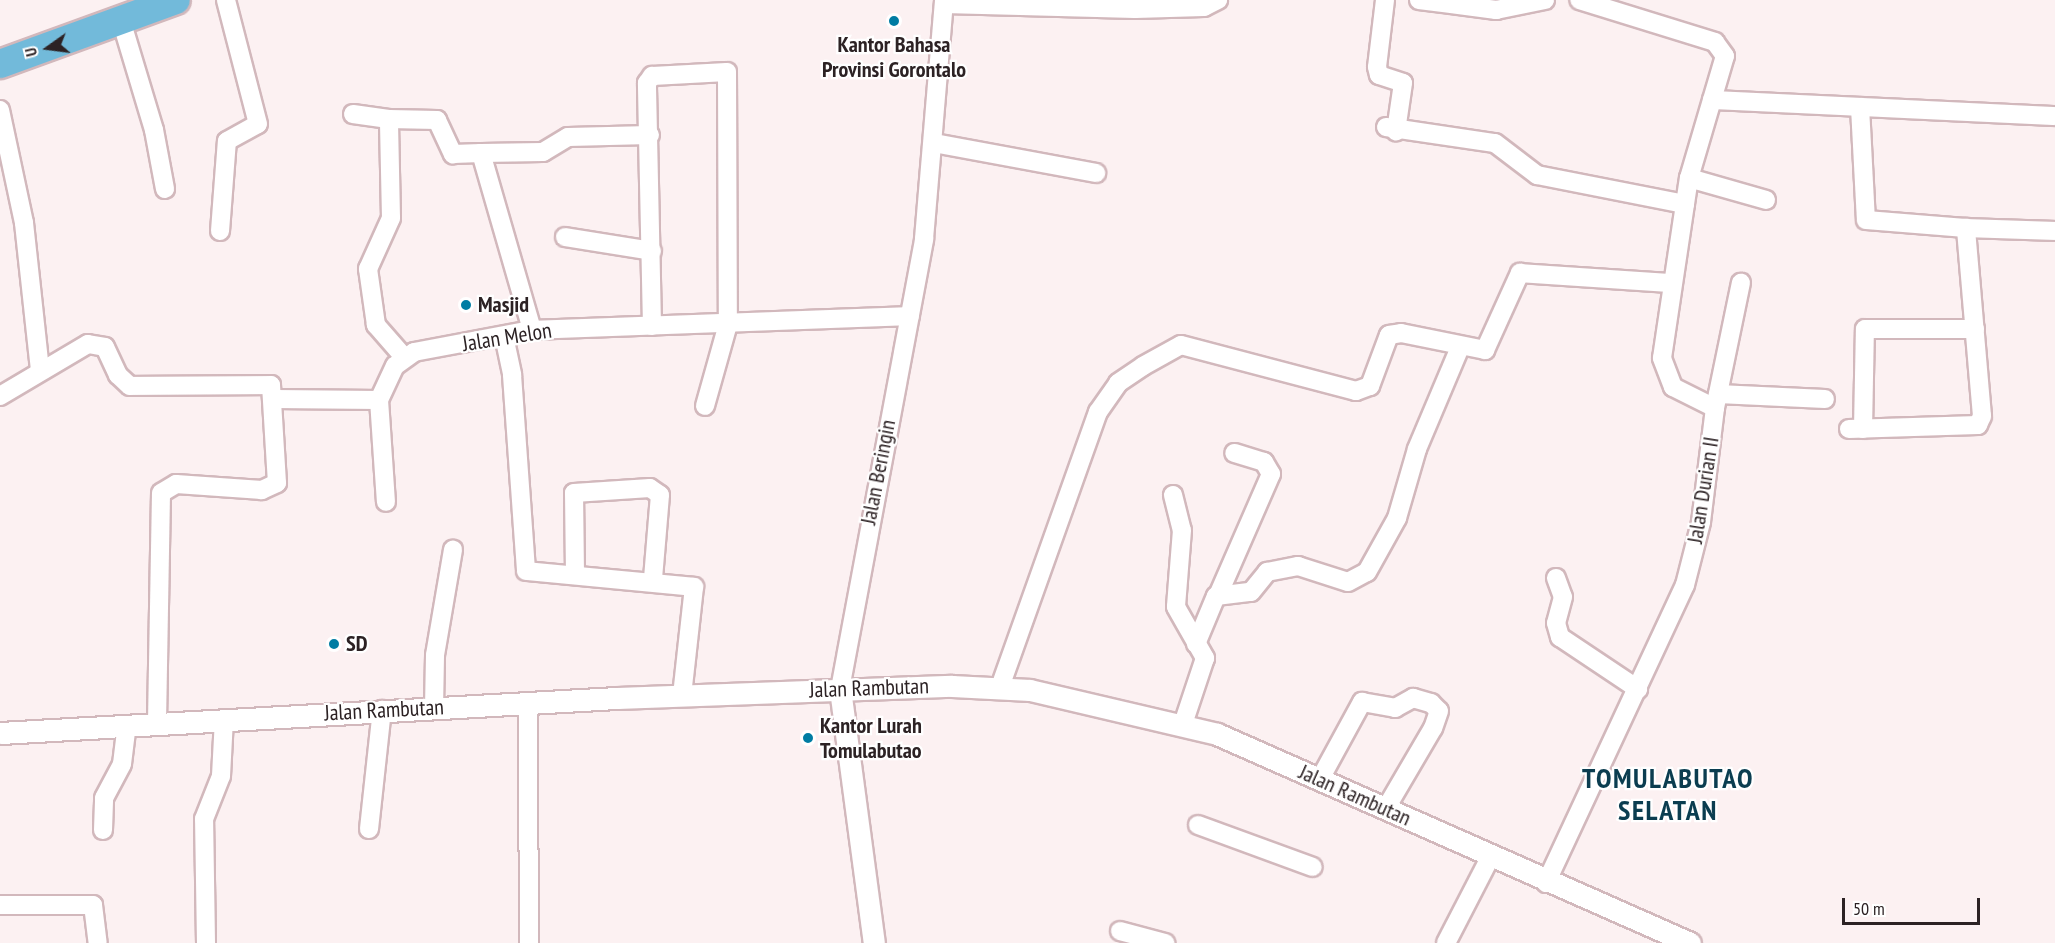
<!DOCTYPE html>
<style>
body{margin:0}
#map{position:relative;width:2055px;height:943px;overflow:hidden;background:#fcf1f2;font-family:"PT Sans Narrow",sans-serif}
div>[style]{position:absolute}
.roads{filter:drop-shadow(2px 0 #d2b8bc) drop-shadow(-2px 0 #d2b8bc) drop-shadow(0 2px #d2b8bc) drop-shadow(0 -2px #d2b8bc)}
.minor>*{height:18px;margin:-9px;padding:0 9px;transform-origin:9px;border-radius:9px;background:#fff}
.tertiary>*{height:21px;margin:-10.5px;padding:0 10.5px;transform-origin:10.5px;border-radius:10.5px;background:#fff}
.trunk>*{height:28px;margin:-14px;padding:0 14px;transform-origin:14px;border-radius:14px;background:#72bada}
.dots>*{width:16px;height:16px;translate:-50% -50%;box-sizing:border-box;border:3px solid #fff;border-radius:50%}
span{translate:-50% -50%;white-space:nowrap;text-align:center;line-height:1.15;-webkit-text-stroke:4.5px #fff;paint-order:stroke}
.poi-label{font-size:22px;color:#2c2224;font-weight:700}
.left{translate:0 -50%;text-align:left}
.street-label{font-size:22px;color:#2c2224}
.district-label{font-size:28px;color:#0b3d50;font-weight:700;letter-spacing:1.5px}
.north{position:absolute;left:18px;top:18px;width:60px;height:60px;-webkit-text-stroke:4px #fff;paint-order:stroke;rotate:256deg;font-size:16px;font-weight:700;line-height:24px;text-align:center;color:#2c2224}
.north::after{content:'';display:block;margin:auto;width:21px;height:27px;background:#2c2224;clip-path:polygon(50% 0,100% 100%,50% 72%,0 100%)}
.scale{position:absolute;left:1842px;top:898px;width:138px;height:27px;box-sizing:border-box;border:3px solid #2c2224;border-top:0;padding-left:8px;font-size:18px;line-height:21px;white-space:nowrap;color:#2c2224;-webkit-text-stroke:4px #fff;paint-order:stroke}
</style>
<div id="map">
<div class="roads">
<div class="minor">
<div style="left:1385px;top:0;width:67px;rotate:96.8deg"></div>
<div style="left:1377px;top:67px;width:8px;rotate:76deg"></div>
<div style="left:1379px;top:75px;width:25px;rotate:18deg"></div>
<div style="left:1403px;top:83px;width:49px;rotate:98.3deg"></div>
<div style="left:1419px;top:0;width:78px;rotate:7.4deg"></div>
<div style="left:1496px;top:10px;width:50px;rotate:-11.5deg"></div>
<div style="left:944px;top:4px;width:191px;rotate:1.5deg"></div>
<div style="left:1135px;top:9px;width:69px;rotate:-1.7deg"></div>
<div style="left:1204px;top:7px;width:16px;rotate:-27deg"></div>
<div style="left:121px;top:20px;width:115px;rotate:73.3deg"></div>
<div style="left:154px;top:130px;width:60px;rotate:79.4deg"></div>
<div style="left:1712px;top:100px;width:343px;rotate:2.7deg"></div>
<div style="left:1860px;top:107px;width:113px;rotate:87deg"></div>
<div style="left:1866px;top:220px;width:100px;rotate:4.6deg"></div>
<div style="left:0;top:110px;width:116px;rotate:78deg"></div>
<div style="left:24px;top:223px;width:149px;rotate:83.8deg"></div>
<div style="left:353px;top:114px;width:36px;rotate:8deg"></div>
<div style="left:1386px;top:127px;width:110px;rotate:8.4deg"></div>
<div style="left:1495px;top:143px;width:53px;rotate:37.3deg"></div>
<div style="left:1537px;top:175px;width:151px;rotate:11.1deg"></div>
<div style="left:934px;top:143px;width:165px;rotate:10.5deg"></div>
<div style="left:481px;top:153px;width:62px;rotate:-0.9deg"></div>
<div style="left:543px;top:152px;width:29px;rotate:-31deg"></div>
<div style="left:568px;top:137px;width:82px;rotate:-1.4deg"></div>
<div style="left:1689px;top:178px;width:80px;rotate:15.9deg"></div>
<div style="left:220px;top:231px;width:90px;rotate:-85.6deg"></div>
<div style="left:227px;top:141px;width:35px;rotate:-29deg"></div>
<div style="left:258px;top:124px;width:128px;rotate:-104.5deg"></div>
<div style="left:565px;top:237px;width:88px;rotate:9.1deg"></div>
<div style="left:652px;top:326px;width:243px;rotate:-91.2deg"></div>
<div style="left:647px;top:83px;width:9px;rotate:-54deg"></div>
<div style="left:652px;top:76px;width:75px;rotate:-3.1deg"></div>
<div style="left:727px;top:72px;width:252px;rotate:89.8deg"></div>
<div style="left:728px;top:324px;width:85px;rotate:105.7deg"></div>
<div style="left:504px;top:336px;width:40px;rotate:78deg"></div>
<div style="left:512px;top:375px;width:196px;rotate:85.9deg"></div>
<div style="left:526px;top:571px;width:169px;rotate:5.4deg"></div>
<div style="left:694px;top:587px;width:110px;rotate:96.3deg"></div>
<div style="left:404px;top:357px;width:43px;rotate:-131.2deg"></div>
<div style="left:376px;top:325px;width:57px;rotate:-98.1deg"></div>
<div style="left:368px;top:269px;width:56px;rotate:-65.7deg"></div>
<div style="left:391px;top:218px;width:99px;rotate:-91.2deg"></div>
<div style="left:389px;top:119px;width:48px;rotate:1.2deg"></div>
<div style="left:437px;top:120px;width:38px;rotate:65deg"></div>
<div style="left:453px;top:154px;width:28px;rotate:-2deg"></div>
<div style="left:481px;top:153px;width:184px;rotate:73.9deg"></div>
<div style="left:1718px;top:394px;width:107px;rotate:2.7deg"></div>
<div style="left:0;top:396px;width:102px;rotate:-30.6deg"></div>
<div style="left:88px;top:344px;width:17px;rotate:10deg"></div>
<div style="left:105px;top:347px;width:31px;rotate:65deg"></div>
<div style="left:118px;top:375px;width:16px;rotate:43deg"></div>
<div style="left:130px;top:386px;width:141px;rotate:-0.4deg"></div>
<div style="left:271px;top:385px;width:98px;rotate:86.5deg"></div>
<div style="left:277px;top:483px;width:17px;rotate:155deg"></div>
<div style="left:262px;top:490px;width:86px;rotate:-176deg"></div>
<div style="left:176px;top:484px;width:17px;rotate:149deg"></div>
<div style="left:161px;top:493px;width:231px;rotate:91deg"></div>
<div style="left:274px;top:399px;width:105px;rotate:0.5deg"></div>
<div style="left:379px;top:400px;width:38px;rotate:-65deg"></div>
<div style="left:395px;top:366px;width:24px;rotate:-36deg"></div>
<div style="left:414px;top:352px;width:120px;rotate:-10.6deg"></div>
<div style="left:532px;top:330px;width:378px;rotate:-2.1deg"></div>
<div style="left:379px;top:400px;width:102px;rotate:86.1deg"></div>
<div style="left:1715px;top:408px;width:128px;rotate:-78.3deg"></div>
<div style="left:1849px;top:429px;width:129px;rotate:-1.8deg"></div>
<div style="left:1978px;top:425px;width:10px;rotate:-66deg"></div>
<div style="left:1982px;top:416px;width:189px;rotate:-94.9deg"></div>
<div style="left:1966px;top:228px;width:89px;rotate:1.9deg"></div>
<div style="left:1863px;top:429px;width:100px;rotate:-88.9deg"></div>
<div style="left:1865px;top:329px;width:110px"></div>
<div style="left:1173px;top:495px;width:36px;rotate:76deg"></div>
<div style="left:1182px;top:530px;width:77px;rotate:94.5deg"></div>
<div style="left:1176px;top:607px;width:59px;rotate:60.4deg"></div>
<div style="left:1205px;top:658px;width:70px;rotate:108.4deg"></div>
<div style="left:575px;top:574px;width:81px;rotate:-90.7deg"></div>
<div style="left:574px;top:493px;width:76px;rotate:-3.8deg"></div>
<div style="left:650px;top:488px;width:12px;rotate:35deg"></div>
<div style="left:660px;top:495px;width:84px;rotate:94.8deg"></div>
<div style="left:1556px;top:578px;width:20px;rotate:70deg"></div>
<div style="left:1563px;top:597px;width:27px;rotate:105deg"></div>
<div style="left:1556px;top:623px;width:15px;rotate:74deg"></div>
<div style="left:1560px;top:637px;width:94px;rotate:33.7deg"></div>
<div style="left:1219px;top:593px;width:130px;rotate:-66.4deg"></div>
<div style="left:1271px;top:474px;width:14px;rotate:-120deg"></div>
<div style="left:1264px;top:462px;width:31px;rotate:-163deg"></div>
<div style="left:1196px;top:644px;width:52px;rotate:-67.4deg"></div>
<div style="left:1216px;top:596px;width:35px;rotate:-7deg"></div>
<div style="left:1251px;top:592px;width:26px;rotate:-51deg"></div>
<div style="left:1267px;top:572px;width:32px;rotate:-11deg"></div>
<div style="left:1298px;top:566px;width:52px;rotate:17.7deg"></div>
<div style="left:1348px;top:582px;width:21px;rotate:-28deg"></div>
<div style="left:1367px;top:572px;width:62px;rotate:-60.9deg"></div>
<div style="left:1397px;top:518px;width:72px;rotate:-73.8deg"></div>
<div style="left:1417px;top:449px;width:111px;rotate:-67.1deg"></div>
<div style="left:1000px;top:687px;width:292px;rotate:-70.4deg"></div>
<div style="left:1098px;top:412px;width:35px;rotate:-55deg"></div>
<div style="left:1118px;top:383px;width:30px;rotate:-34deg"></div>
<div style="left:1143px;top:366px;width:43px;rotate:-28.9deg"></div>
<div style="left:1181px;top:345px;width:181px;rotate:14.7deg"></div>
<div style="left:1356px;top:391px;width:15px;rotate:-20deg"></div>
<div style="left:1370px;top:386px;width:54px;rotate:-69.6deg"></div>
<div style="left:1389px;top:335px;width:12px;rotate:-9deg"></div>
<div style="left:1401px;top:333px;width:86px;rotate:11.4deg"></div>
<div style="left:1485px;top:350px;width:85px;rotate:-65.6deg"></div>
<div style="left:1520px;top:273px;width:152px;rotate:3.8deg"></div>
<div style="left:840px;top:689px;width:458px;rotate:-79.4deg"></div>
<div style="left:924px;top:239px;width:240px;rotate:-85.2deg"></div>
<div style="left:528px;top:703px;width:240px;rotate:89.8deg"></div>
<div style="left:434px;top:708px;width:53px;rotate:-88.9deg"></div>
<div style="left:435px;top:655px;width:107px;rotate:-80.3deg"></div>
<div style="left:1320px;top:779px;width:88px;rotate:-61.4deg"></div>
<div style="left:1362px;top:702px;width:34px;rotate:10deg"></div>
<div style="left:1395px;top:708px;width:21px;rotate:-29deg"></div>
<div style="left:1413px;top:698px;width:19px;rotate:16deg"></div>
<div style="left:1431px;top:703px;width:11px;rotate:45deg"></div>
<div style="left:1439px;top:711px;width:18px;rotate:109deg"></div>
<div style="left:1433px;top:728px;width:93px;rotate:120.4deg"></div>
<div style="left:1198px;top:825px;width:122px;rotate:20.1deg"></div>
<div style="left:369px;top:829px;width:120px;rotate:-83.8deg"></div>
<div style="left:103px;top:830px;width:32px;rotate:-88deg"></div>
<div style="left:104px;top:798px;width:38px;rotate:-62deg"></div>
<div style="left:122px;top:764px;width:38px;rotate:-83deg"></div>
<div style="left:1546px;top:883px;width:329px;rotate:-65deg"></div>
<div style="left:1685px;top:585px;width:65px;rotate:-75.7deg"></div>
<div style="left:1701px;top:522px;width:115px;rotate:-83deg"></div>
<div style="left:1715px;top:408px;width:47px;rotate:-153.4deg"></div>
<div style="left:1673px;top:387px;width:31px;rotate:-111deg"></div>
<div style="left:1662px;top:358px;width:182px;rotate:-81.5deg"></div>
<div style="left:1689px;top:178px;width:127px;rotate:-73.6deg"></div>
<div style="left:1725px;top:56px;width:17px;rotate:-126deg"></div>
<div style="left:1715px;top:42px;width:142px;rotate:-162.8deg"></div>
<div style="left:0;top:905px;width:93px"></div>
<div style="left:93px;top:905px;width:38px;rotate:83deg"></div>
<div style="left:1120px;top:931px;width:47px;rotate:14.9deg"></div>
<div style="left:206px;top:943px;width:124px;rotate:-90.9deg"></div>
<div style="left:204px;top:819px;width:46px;rotate:-68.4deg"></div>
<div style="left:221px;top:776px;width:57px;rotate:-87deg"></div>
<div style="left:1446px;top:943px;width:98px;rotate:-62.7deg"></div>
</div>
<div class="tertiary">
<div style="left:840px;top:689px;width:256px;rotate:82.4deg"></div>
<div style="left:0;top:733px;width:618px;rotate:-3.25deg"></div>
<div style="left:617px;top:698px;width:335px;rotate:-2.1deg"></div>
<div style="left:952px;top:686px;width:78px;rotate:2.9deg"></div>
<div style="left:1030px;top:690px;width:192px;rotate:13.2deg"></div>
<div style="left:1217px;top:734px;width:517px;rotate:23.84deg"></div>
</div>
<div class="trunk">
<div style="left:0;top:64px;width:187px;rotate:-20deg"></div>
</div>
</div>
<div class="dots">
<div style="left:894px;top:21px;background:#007ca3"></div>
<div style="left:466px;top:305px;background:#007ca3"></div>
<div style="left:334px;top:644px;background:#007ca3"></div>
<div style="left:808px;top:738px;background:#007ca3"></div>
</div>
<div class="poi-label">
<span style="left:894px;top:57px">Kantor Bahasa<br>Provinsi Gorontalo</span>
<span class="left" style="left:478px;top:305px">Masjid</span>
<span class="left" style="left:346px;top:644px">SD</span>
<span class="left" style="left:820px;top:738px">Kantor Lurah<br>Tomulabutao</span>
</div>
<div class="street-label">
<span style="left:507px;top:337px;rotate:-9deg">Jalan Melon</span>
<span style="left:878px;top:472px;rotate:-79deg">Jalan Beringin</span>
<span style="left:1703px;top:490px;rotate:-81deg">Jalan Durian II</span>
<span style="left:869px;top:688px;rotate:-2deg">Jalan Rambutan</span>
<span style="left:384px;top:710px;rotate:-3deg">Jalan Rambutan</span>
<span style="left:1355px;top:795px;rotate:24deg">Jalan Rambutan</span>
</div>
<div class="district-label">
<span style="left:1668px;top:794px">TOMULABUTAO<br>SELATAN</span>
</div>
<div class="north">U</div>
<div class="scale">50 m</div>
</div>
